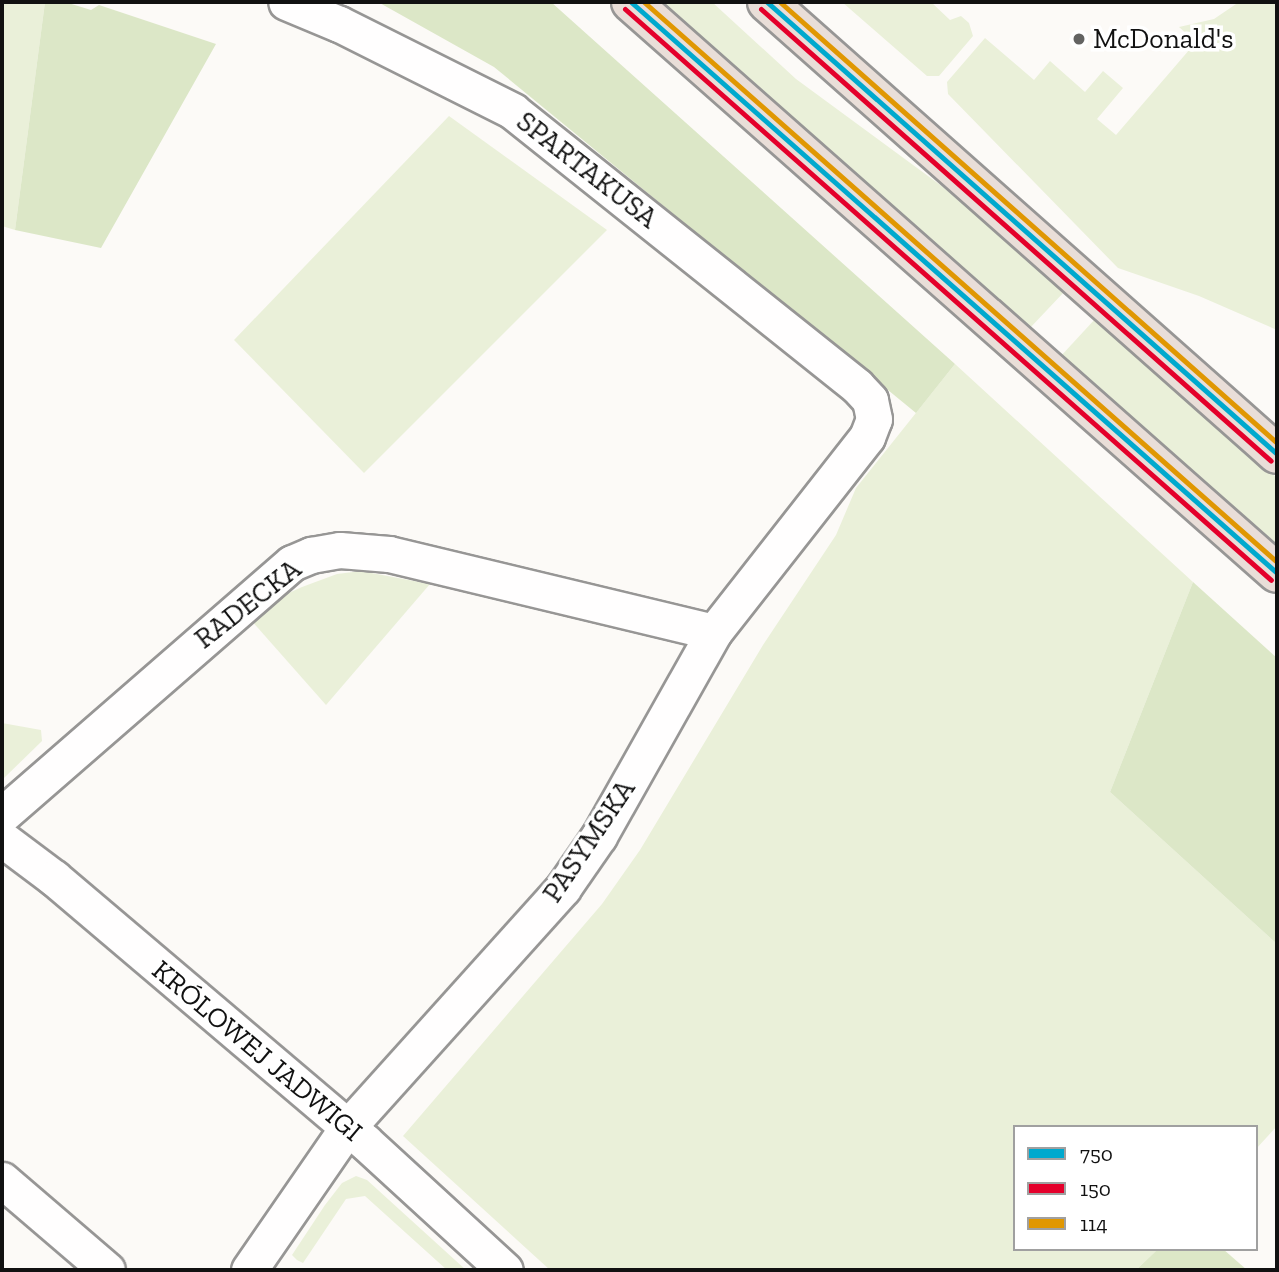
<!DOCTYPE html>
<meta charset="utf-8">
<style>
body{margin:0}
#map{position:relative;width:1279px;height:1272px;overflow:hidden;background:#fcfaf7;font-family:"Zilla Slab",serif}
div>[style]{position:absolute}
.green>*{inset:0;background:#eaf0d9}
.forest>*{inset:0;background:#dce7c7}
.roads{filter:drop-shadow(2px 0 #979695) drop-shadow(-2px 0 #979695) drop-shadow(0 2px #979695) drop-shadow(0 -2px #979695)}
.minor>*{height:35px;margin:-17.5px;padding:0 17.5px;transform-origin:17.5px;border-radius:17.5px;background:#fffefe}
.highway>*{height:38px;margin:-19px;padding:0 19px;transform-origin:19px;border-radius:19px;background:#e9ded8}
.bus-1>*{height:5px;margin:-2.5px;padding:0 2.5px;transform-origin:2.5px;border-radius:2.5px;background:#00a9ce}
.bus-2>*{height:5px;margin:-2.5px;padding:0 2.5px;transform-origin:2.5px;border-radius:2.5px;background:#e4002b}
.bus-3>*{height:5px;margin:-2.5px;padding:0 2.5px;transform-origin:2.5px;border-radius:2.5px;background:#e09702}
.dots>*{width:19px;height:19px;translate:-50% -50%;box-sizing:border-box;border:4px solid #fff;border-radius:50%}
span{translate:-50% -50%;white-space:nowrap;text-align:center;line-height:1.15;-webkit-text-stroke:7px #fff;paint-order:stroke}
.poi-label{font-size:28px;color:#111}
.left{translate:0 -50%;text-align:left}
.street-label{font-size:28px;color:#111}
.frame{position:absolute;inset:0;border:4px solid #111;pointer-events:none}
.legend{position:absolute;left:1013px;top:1125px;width:245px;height:126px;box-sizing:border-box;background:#fff;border:2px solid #a0a0a0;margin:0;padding:9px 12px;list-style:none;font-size:21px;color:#111}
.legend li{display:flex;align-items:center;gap:14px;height:35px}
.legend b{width:35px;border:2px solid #a0a0a0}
</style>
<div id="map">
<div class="green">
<div style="clip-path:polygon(2px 2px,45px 2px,15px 230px,2px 226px)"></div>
<div style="clip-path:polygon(660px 2px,712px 2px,796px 79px,943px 187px,1065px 291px,1029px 329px)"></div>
<div style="clip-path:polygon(842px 2px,931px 2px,950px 20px,961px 16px,969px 23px,973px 36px,939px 76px,927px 76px)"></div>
<div style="clip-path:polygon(1239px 2px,1277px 2px,1277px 330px,1199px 296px,1118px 268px,948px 94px,947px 82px,985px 38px,1034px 80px,1050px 61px,1085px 92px,1103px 71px,1123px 88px,1097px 119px,1116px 135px,1196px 42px,1179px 27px,1214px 19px)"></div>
<div style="clip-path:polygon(449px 116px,607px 230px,364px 473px,234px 340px)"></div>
<div style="clip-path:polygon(1096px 318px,1277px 478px,1277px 549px,1060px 357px)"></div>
<div style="clip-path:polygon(955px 364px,1193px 582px,1110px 792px,1277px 944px,1277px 1126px,1256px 1149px,1256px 1127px,1015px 1127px,1015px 1249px,1158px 1249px,1136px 1270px,550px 1270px,403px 1136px,602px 904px,640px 850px,763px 645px,836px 535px,856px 488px)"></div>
<div style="clip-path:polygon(361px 571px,430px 584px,326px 705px,250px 619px,269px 602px,302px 587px,337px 574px)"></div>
<div style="clip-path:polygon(2px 723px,41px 730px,42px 741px,2px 780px)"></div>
<div style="clip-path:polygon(356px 1176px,367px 1180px,466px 1270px,447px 1270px,365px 1196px,346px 1199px,303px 1263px,297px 1260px,292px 1255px,325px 1205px,342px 1183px)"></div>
</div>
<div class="forest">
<div style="clip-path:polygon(45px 2px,65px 2px,91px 10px,99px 5px,216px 44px,101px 248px,15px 230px)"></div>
<div style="clip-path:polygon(378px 2px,551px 2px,955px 364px,916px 413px,494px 67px)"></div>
<div style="clip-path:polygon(1193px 582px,1277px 658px,1277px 944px,1110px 792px)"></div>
<div style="clip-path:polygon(1158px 1249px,1223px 1249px,1247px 1270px,1136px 1270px)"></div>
</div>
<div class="roads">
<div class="minor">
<div style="left:2px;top:815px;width:384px;rotate:-41deg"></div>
<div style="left:292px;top:563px;width:21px;rotate:-23deg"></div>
<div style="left:311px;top:555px;width:29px;rotate:-10deg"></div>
<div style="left:340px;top:550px;width:49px;rotate:4.7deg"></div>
<div style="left:389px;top:554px;width:334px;rotate:13.5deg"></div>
<div style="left:2px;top:839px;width:65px;rotate:36.9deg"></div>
<div style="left:54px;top:878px;width:407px;rotate:40.3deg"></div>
<div style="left:364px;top:1141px;width:191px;rotate:42.5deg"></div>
<div style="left:2px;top:1180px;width:138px;rotate:40.6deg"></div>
<div style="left:249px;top:1270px;width:173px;rotate:-55.4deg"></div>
<div style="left:347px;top:1128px;width:323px;rotate:-48deg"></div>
<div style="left:563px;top:888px;width:63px;rotate:-55.3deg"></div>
<div style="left:599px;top:836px;width:234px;rotate:-60.6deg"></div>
<div style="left:714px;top:632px;width:248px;rotate:-51.9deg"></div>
<div style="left:867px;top:437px;width:19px;rotate:-69deg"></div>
<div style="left:874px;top:419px;width:19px;rotate:-102deg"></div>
<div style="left:870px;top:400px;width:19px;rotate:-133deg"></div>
<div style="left:857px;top:386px;width:440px;rotate:-141.4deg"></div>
<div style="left:513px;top:111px;width:195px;rotate:-153.4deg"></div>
<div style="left:339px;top:24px;width:57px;rotate:-157.5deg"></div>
</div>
<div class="highway">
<div style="left:631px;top:2px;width:862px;rotate:41.47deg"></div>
<div style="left:767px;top:2px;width:681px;rotate:41.55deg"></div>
</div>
</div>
<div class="bus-1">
<div style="left:631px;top:2px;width:862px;rotate:41.47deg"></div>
<div style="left:767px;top:2px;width:681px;rotate:41.55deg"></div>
</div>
<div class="bus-2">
<div style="left:625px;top:9px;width:862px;rotate:41.47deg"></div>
<div style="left:761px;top:9px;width:681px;rotate:41.55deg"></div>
</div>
<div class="bus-3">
<div style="left:644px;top:2px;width:845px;rotate:41.5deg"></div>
<div style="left:780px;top:2px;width:664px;rotate:41.58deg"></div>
</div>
<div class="dots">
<div style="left:1079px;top:39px;background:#636362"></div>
</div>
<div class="poi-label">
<span class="left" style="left:1093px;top:39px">McDonald's</span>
</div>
<div class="street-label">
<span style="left:587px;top:170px;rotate:38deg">SPARTAKUSA</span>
<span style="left:248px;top:604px;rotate:-38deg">RADECKA</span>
<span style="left:589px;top:841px;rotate:-56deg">PASYMSKA</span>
<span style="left:257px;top:1051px;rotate:40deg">KRÓLOWEJ JADWIGI</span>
</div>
<div class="frame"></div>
<ul class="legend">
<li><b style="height:9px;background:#00a9ce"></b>750</li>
<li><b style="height:9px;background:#e4002b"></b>150</li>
<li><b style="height:9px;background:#e09702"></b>114</li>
</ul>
</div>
